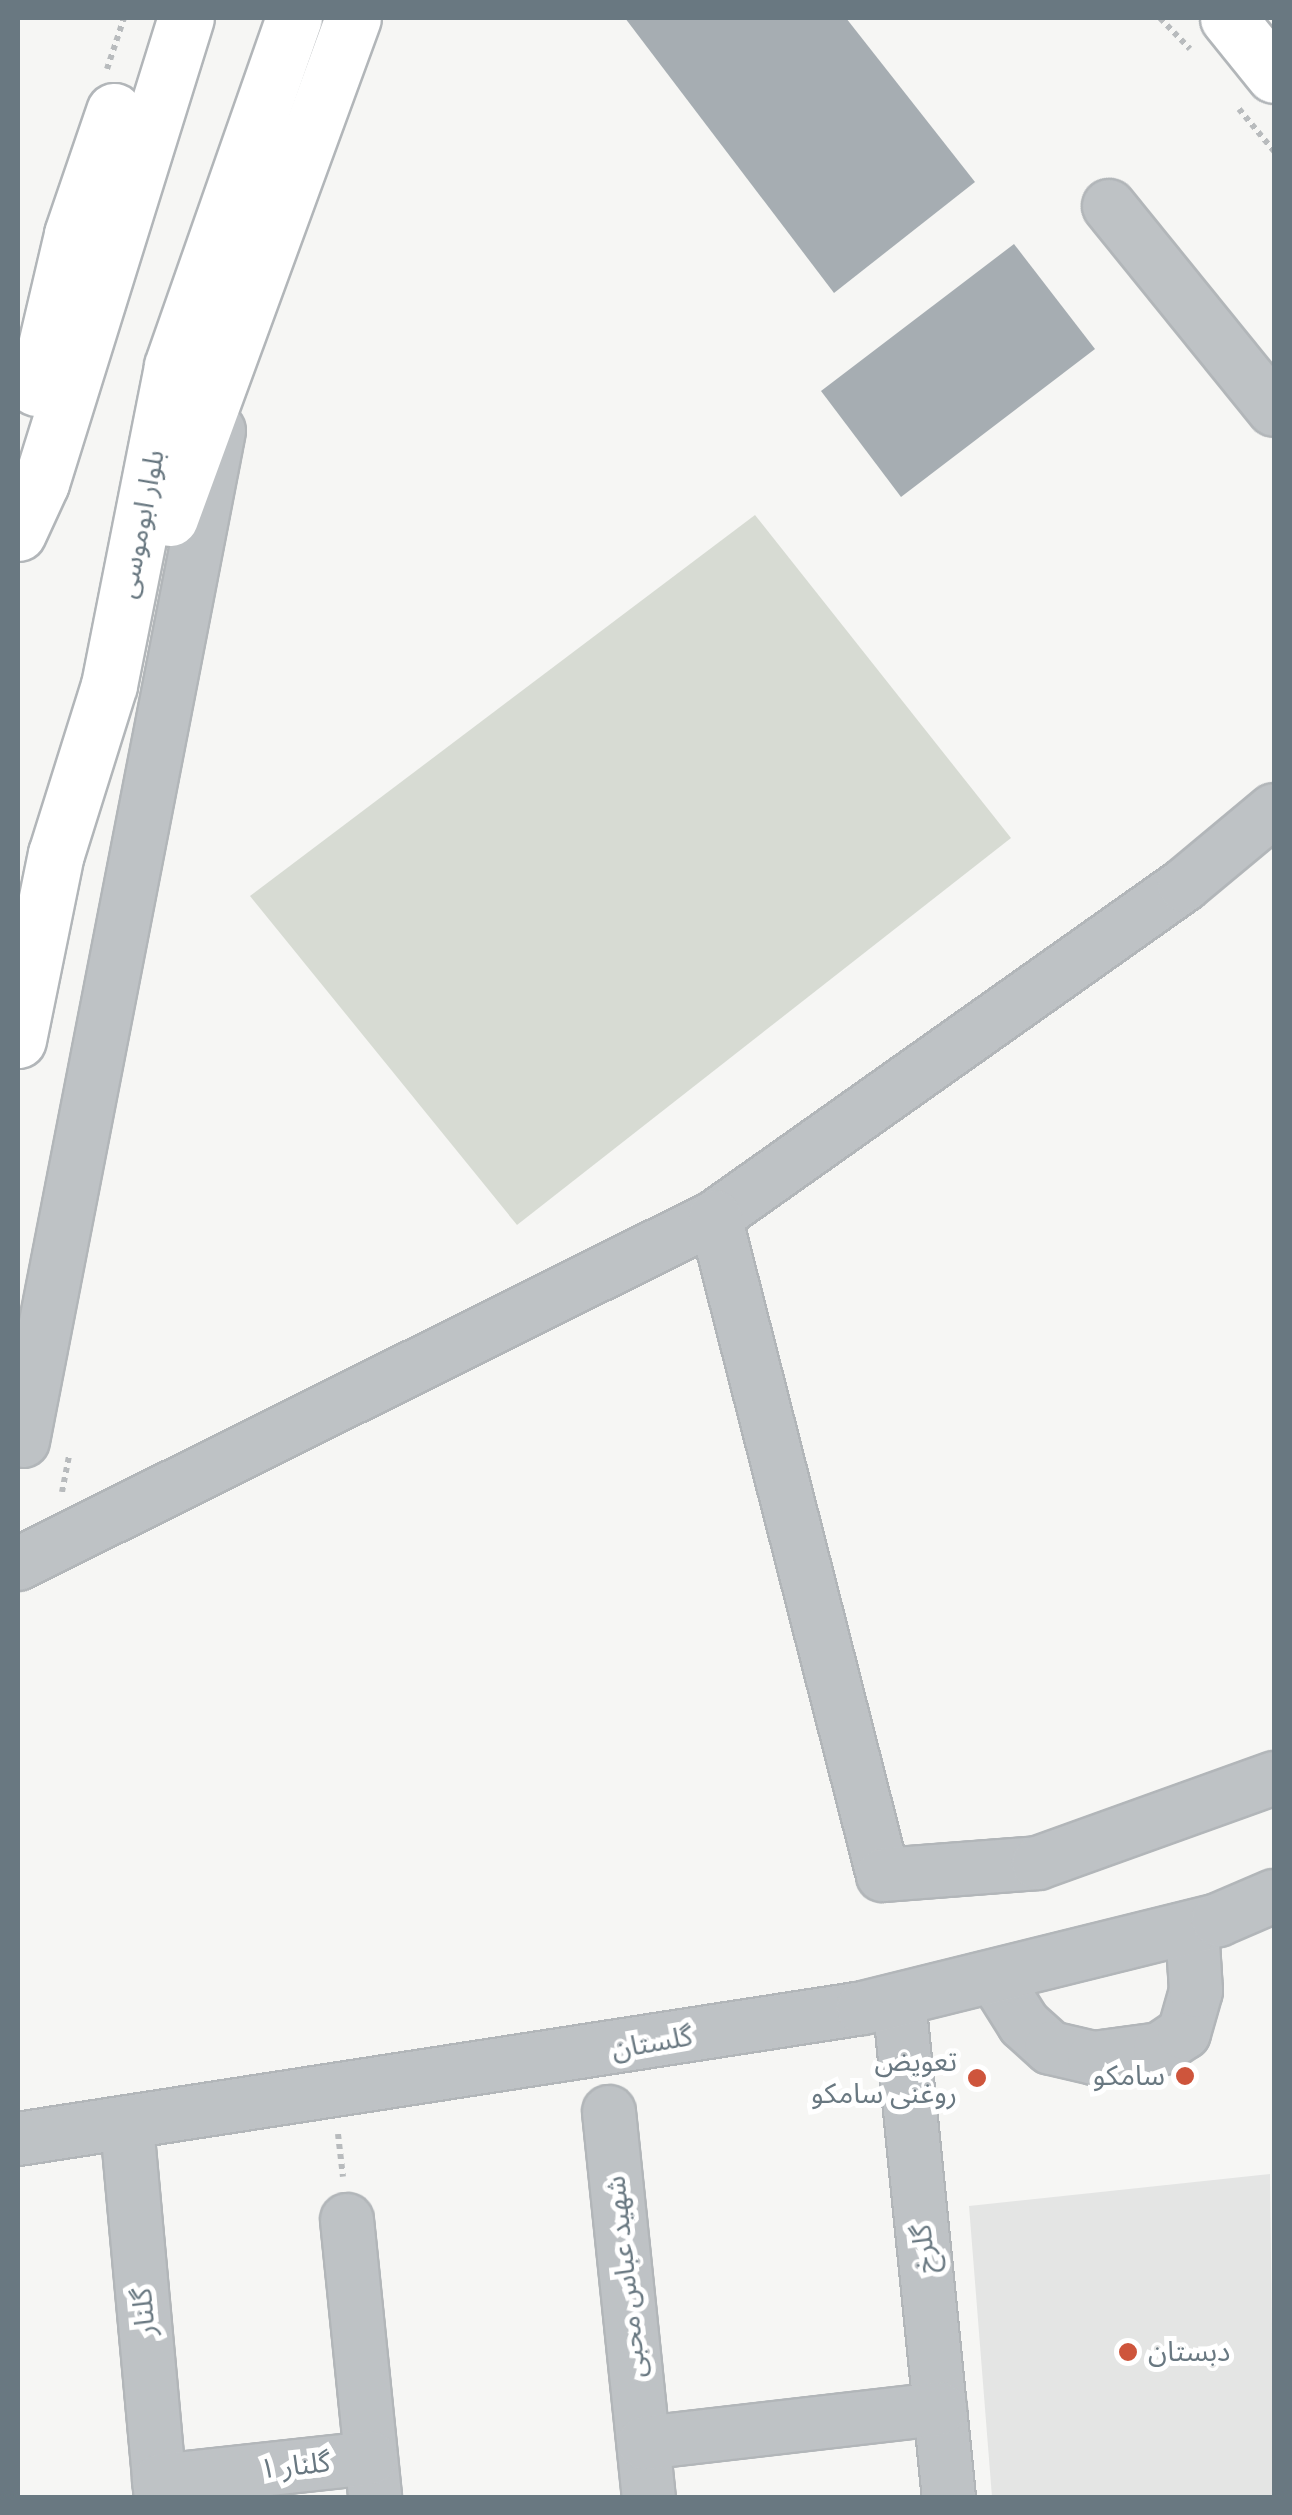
<!DOCTYPE html>
<meta charset="utf-8">
<style>
body{margin:0}
#map{position:relative;width:1292px;height:2515px;overflow:hidden;background:#f6f6f4;font-family:Karla,"Noto Sans Arabic",sans-serif}
div>[style]{position:absolute}
.built>*{inset:0;background:#e4e5e4}
.green>*{inset:0;background:#d7dbd3}
.building>*{inset:0;background:#a6adb2}
.path>*{height:6px;margin-top:-3px;transform-origin:0;background:repeating-linear-gradient(90deg,#b8bbbd 0 5px,transparent 0 10px)}
.roads{filter:drop-shadow(2px 0 #b2b6b9) drop-shadow(-2px 0 #b2b6b9) drop-shadow(0 2px #b2b6b9) drop-shadow(0 -2px #b2b6b9)}
.minor>*{height:52px;margin:-26px;padding:0 26px;transform-origin:26px;border-radius:26px;background:#bec2c5}
.major>*{height:55px;margin:-27.5px;padding:0 27.5px;transform-origin:27.5px;border-radius:27.5px;background:#fff}
.dots>*{width:28px;height:28px;translate:-50% -50%;box-sizing:border-box;border:5px solid #fff;border-radius:50%}
span{translate:-50% -50%;white-space:nowrap;text-align:center;line-height:1.15;-webkit-text-stroke:10px #fff;paint-order:stroke}
.street-label{font-size:28px;color:#697881}
.poi-label{font-size:28px;color:#697881}
.right{translate:-100% -50%;text-align:right}
.left{translate:0 -50%;text-align:left}
.frame{position:absolute;inset:0;border:20px solid #697881;pointer-events:none}
</style>
<div id="map">
<div class="built">
<div style="clip-path:polygon(1270px 2174px,1274px 2497px,992px 2497px,969px 2206px)"></div>
</div>
<div class="green">
<div style="clip-path:polygon(755px 515px,1011px 838px,517px 1225px,250px 896px)"></div>
</div>
<div class="building">
<div style="clip-path:polygon(625px 18px,846px 18px,975px 182px,834px 293px)"></div>
<div style="clip-path:polygon(1014px 244px,1095px 349px,901px 497px,821px 391px)"></div>
</div>
<div class="path">
<div style="left:1160px;top:18px;width:43px;rotate:45.9deg"></div>
<div style="left:107px;top:69px;width:54px;rotate:-71.6deg"></div>
<div style="left:1239px;top:109px;width:55px;rotate:50.2deg"></div>
<div style="left:62px;top:1492px;width:38px;rotate:-79deg"></div>
<div style="left:338px;top:2134px;width:43px;rotate:83.4deg"></div>
</div>
<div class="roads">
<div class="minor">
<div style="left:1109px;top:206px;width:262px;rotate:51deg"></div>
<div style="left:715px;top:1217px;width:575px;rotate:-35.29deg"></div>
<div style="left:1184px;top:885px;width:117px;rotate:-39.8deg"></div>
<div style="left:23px;top:1441px;width:1029px;rotate:-79.02deg"></div>
<div style="left:18px;top:1564px;width:779px;rotate:-26.47deg"></div>
<div style="left:715px;top:1217px;width:679px;rotate:75.68deg"></div>
<div style="left:883px;top:1875px;width:155px;rotate:-4.4deg"></div>
<div style="left:1038px;top:1863px;width:251px;rotate:-19.8deg"></div>
<div style="left:995px;top:1978px;width:54px;rotate:57.8deg"></div>
<div style="left:1024px;top:2024px;width:36px;rotate:42deg"></div>
<div style="left:1051px;top:2048px;width:44px;rotate:13.1deg"></div>
<div style="left:1094px;top:2058px;width:67px;rotate:-7.8deg"></div>
<div style="left:1160px;top:2049px;width:29px;rotate:-34deg"></div>
<div style="left:1184px;top:2033px;width:44px;rotate:-74.1deg"></div>
<div style="left:1196px;top:1991px;width:64px;rotate:-93.6deg"></div>
<div style="left:899px;top:2000px;width:501px;rotate:84.27deg"></div>
<div style="left:609px;top:2112px;width:388px;rotate:84.1deg"></div>
<div style="left:127px;top:2126px;width:374px;rotate:84.8deg"></div>
<div style="left:18px;top:2139px;width:855px;rotate:-8.81deg"></div>
<div style="left:863px;top:2008px;width:366px;rotate:-13.9deg"></div>
<div style="left:1218px;top:1920px;width:61px;rotate:-23.2deg"></div>
<div style="left:347px;top:2220px;width:279px;rotate:84.2deg"></div>
<div style="left:644px;top:2443px;width:298px;rotate:-6.6deg"></div>
<div style="left:159px;top:2481px;width:213px;rotate:-6.2deg"></div>
</div>
<div class="major">
<div style="left:1228px;top:18px;width:73px;rotate:51.1deg"></div>
<div style="left:36px;top:388px;width:158px;rotate:-76.8deg"></div>
<div style="left:72px;top:234px;width:130px;rotate:-71.1deg"></div>
<div style="left:170px;top:518px;width:532px;rotate:-69.9deg"></div>
<div style="left:18px;top:533px;width:55px;rotate:-65.3deg"></div>
<div style="left:41px;top:483px;width:487px;rotate:-72.7deg"></div>
<div style="left:18px;top:1040px;width:190px;rotate:-78.5deg"></div>
<div style="left:56px;top:854px;width:177px;rotate:-72.6deg"></div>
<div style="left:109px;top:685px;width:325px;rotate:-78.8deg"></div>
<div style="left:172px;top:366px;width:369px;rotate:-70.7deg"></div>
</div>
</div>
<div class="dots">
<div style="left:1185px;top:2076px;background:#ce553c"></div>
<div style="left:977px;top:2078px;background:#ce553c"></div>
<div style="left:1128px;top:2352px;background:#ce553c"></div>
</div>
<div class="street-label">
<span style="left:141px;top:524px;rotate:-79deg">بلوار ابوموسی</span>
<span style="left:652px;top:2043px;rotate:-10deg">گلستان</span>
<span style="left:924px;top:2249px;rotate:-96deg">گلرخ</span>
<span style="left:626px;top:2277px;rotate:-96deg">شهید عباس محبی</span>
<span style="left:144px;top:2312px;rotate:-95deg">گلنار</span>
<span style="left:295px;top:2466px;rotate:-6deg">گلنار ۱</span>
</div>
<div class="poi-label">
<span class="right" style="left:957px;top:2078px">تعویض<br>روغنی سامکو</span>
<span class="right" style="left:1165px;top:2076px">سامکو</span>
<span class="left" style="left:1148px;top:2352px">دبستان</span>
</div>
<div class="frame"></div>
</div>
